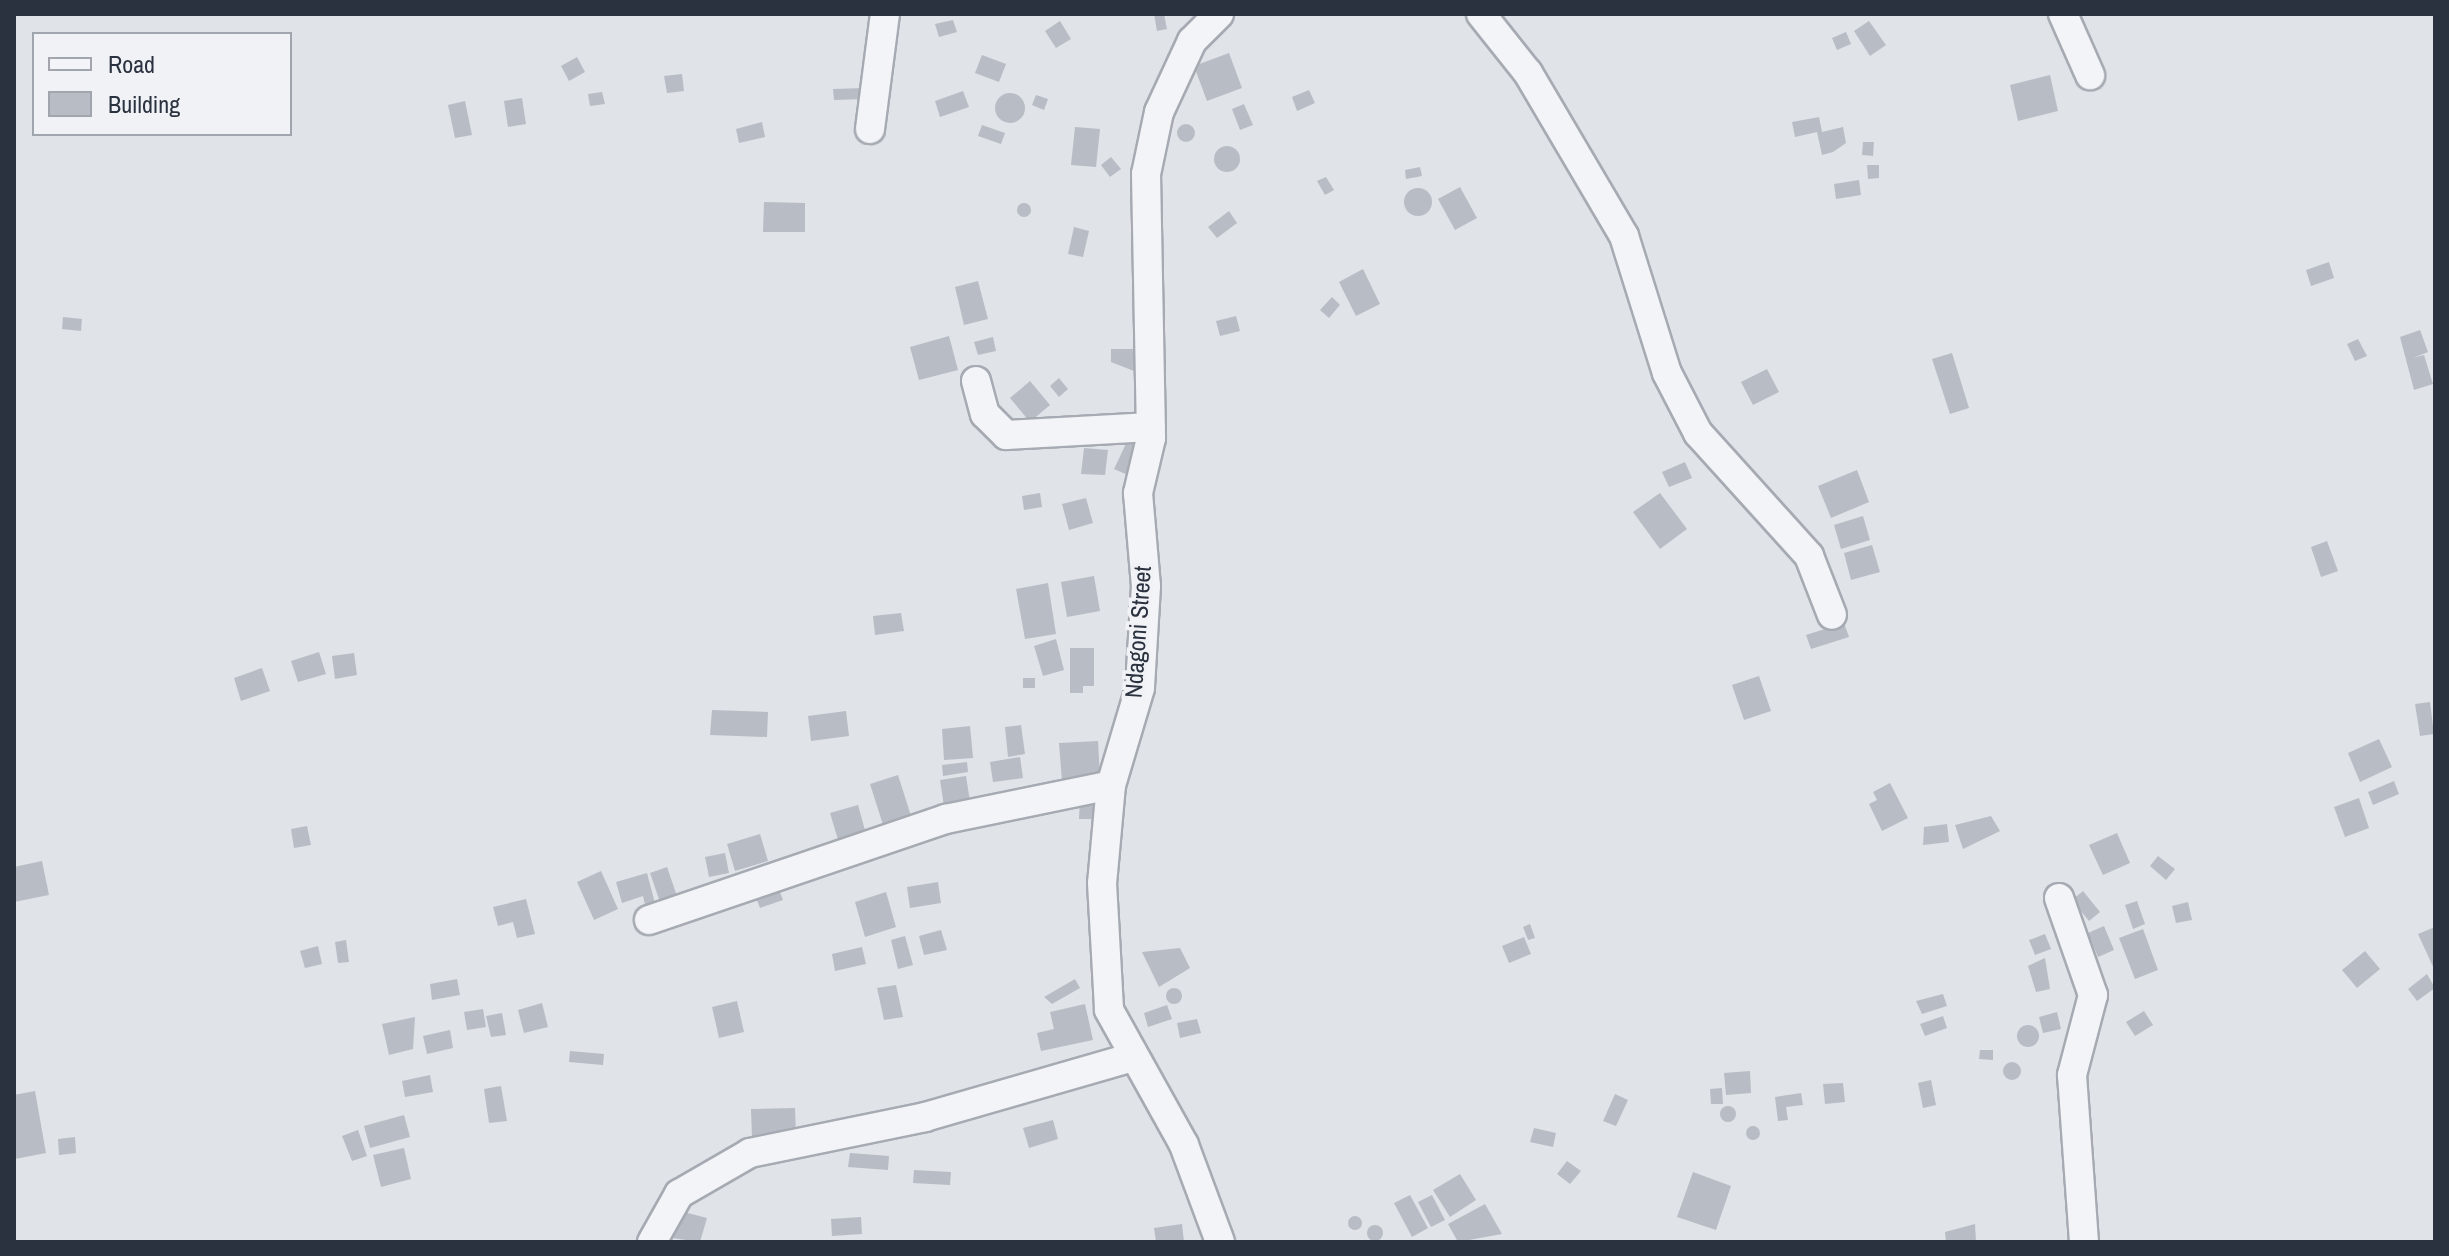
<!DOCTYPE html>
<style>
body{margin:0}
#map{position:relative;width:2449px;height:1256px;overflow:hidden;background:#e0e3e8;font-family:"Archivo Narrow",sans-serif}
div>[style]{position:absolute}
.building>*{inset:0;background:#b8bcc5}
.round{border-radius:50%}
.roads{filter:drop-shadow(2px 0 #a6aab2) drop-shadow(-2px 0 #a6aab2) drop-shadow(0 2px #a6aab2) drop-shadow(0 -2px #a6aab2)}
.minor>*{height:28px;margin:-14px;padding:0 14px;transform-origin:14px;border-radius:14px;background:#f3f4f7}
span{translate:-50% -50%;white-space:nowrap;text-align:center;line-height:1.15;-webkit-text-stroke:7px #f0f2f6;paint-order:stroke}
.street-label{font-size:24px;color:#2a313f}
.frame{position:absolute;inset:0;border:16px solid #2a313f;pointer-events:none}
.legend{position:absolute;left:32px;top:32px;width:260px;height:104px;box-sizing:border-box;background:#f0f2f6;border:2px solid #a1a5ad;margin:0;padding:10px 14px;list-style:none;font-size:24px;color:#2a313f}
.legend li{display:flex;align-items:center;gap:16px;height:40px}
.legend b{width:40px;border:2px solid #a1a5ad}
</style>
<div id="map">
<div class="building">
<div style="clip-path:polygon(1154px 14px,1164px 14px,1167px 29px,1157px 31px)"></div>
<div style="clip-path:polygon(953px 20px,957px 32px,939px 37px,935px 24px)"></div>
<div style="clip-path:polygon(1060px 21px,1071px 39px,1056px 48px,1045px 31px)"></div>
<div style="clip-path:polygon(1869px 21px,1886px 45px,1870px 56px,1854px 31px)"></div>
<div style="clip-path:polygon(1846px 32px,1851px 44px,1837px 50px,1832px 38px)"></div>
<div style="clip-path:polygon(1229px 53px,1242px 88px,1207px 101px,1194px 66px)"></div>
<div style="clip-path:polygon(982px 55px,1006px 64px,999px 82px,975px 73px)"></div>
<div style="clip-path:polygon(577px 57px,585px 72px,569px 81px,561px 66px)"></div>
<div style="clip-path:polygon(682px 74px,684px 91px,667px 93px,664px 76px)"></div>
<div style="clip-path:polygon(2050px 75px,2058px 111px,2018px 121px,2010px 85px)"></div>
<div style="clip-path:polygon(865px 88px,865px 99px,834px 100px,833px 89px)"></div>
<div style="clip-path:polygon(1309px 90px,1315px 103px,1297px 111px,1292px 97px)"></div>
<div style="clip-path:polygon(963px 91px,969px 107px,940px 117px,935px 101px)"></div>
<div style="clip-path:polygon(602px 92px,605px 104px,590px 106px,588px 94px)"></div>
<div class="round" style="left:995px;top:93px;width:30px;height:30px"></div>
<div style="clip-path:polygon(1036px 95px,1048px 99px,1044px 110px,1032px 105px)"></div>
<div style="clip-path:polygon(522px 98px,526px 124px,508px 127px,504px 101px)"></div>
<div style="clip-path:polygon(465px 101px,472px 135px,455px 138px,448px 105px)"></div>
<div style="clip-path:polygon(1244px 104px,1253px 125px,1240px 130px,1232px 109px)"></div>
<div style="clip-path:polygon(1819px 117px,1822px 132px,1843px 127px,1846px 143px,1833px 152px,1822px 155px,1817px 132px,1795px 137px,1792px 122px)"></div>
<div style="clip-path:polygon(762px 122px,765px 137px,739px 143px,736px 129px)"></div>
<div class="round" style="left:1177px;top:124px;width:18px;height:18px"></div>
<div style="clip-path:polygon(982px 125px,1005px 133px,1001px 144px,978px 136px)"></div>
<div style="clip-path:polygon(1075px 127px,1100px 129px,1096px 167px,1071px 165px)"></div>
<div style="clip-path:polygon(1863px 142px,1874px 142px,1873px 156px,1862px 155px)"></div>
<div class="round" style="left:1214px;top:146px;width:26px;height:26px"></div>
<div style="clip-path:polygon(1111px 157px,1121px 169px,1110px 177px,1101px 165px)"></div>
<div style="clip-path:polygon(1867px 165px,1879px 165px,1879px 178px,1868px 179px)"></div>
<div style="clip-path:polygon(1420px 167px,1422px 176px,1406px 179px,1405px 170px)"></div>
<div style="clip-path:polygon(1326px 177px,1334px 190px,1325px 195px,1317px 181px)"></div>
<div style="clip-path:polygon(1859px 180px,1861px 195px,1836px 199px,1834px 184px)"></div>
<div style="clip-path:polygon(1460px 187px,1477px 218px,1455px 230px,1438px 199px)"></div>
<div class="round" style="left:1404px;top:188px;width:28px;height:28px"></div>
<div style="clip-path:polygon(764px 202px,805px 203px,805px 232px,763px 232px)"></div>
<div class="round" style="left:1017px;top:203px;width:14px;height:14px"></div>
<div style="clip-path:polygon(1229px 211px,1237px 223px,1217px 238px,1208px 227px)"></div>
<div style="clip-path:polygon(1074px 227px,1089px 231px,1083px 257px,1068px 254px)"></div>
<div style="clip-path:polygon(2329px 262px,2334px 278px,2311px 286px,2306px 270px)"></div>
<div style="clip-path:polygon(1363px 269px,1380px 304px,1356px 316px,1339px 282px)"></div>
<div style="clip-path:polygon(978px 281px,988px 319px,964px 325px,955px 287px)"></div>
<div style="clip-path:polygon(1332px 297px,1340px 305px,1329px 318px,1320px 310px)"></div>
<div style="clip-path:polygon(1236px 316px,1240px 331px,1220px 336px,1216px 321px)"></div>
<div style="clip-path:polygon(63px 317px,82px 319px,81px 331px,62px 329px)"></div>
<div style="clip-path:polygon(2420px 330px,2428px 352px,2413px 358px,2424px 355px,2433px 384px,2414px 390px,2400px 337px)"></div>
<div style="clip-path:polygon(949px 336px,958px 370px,919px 380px,910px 347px)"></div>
<div style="clip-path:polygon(993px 337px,996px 351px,978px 355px,974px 342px)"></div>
<div style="clip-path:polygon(2358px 339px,2367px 356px,2355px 361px,2347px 344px)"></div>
<div style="clip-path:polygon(1111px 349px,1134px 349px,1134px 371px,1111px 362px)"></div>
<div style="clip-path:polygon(1952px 353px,1969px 408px,1950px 414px,1932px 359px)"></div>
<div style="clip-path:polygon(1767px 369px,1779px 392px,1753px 405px,1741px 382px)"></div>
<div style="clip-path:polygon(1059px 378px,1068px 389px,1059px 397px,1050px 386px)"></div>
<div style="clip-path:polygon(1030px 381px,1050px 405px,1030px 422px,1010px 398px)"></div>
<div style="clip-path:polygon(1131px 433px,1147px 441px,1130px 476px,1114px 469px)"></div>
<div style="clip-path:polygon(1084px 448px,1108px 450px,1105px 475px,1081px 474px)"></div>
<div style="clip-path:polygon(1685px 462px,1692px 478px,1669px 487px,1662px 472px)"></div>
<div style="clip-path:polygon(1857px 470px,1869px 502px,1831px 518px,1818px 486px)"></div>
<div style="clip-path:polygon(1040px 493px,1042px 507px,1024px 510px,1022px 496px)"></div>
<div style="clip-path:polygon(1660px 493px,1687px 529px,1660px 549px,1633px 512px)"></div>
<div style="clip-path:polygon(1086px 498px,1093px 523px,1069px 530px,1062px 504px)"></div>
<div style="clip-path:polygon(1863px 516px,1870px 540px,1841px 549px,1834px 525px)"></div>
<div style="clip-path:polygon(2327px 541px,2338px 571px,2321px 577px,2311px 547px)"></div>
<div style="clip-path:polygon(1872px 545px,1880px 572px,1851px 580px,1844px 553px)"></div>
<div style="clip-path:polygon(1094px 576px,1100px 611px,1067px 617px,1061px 582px)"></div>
<div style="clip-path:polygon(1048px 583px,1056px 634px,1025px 639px,1016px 589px)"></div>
<div style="clip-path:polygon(901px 613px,904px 631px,875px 635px,873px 616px)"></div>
<div style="clip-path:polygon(1844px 623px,1849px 637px,1811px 649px,1806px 635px)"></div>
<div style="clip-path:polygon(1056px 639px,1064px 670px,1043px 676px,1034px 646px)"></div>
<div style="clip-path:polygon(1070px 648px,1094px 648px,1094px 686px,1083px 686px,1083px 693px,1070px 693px)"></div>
<div style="clip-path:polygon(319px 652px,326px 674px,298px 682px,291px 661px)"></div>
<div style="clip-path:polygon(354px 653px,357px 675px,335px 679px,332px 656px)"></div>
<div style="clip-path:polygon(262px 668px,270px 691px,241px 701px,234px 678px)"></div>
<div style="clip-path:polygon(1759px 676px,1771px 711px,1744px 720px,1732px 685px)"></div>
<div style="clip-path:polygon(1023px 678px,1035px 678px,1035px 688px,1023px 688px)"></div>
<div style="clip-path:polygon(2430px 702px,2434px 734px,2420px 736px,2415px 704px)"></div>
<div style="clip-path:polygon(712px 710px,768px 712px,767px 737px,710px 735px)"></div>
<div style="clip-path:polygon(846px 711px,849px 736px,811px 741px,808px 716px)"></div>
<div style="clip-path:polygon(1021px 725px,1025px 754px,1008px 757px,1005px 727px)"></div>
<div style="clip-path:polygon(970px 726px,973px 758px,944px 760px,942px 729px)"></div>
<div style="clip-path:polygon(2379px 739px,2392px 767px,2360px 782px,2348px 753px)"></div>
<div style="clip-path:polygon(1098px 741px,1100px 778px,1062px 781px,1059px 743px)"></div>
<div style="clip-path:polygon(1020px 757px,1023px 778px,993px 782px,990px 762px)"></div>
<div style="clip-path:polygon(967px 762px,968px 772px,943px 776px,942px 765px)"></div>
<div style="clip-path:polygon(898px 775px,912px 819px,884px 828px,870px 784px)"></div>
<div style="clip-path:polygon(966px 776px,971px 808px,945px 813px,940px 780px)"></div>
<div style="clip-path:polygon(2394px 781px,2399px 794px,2373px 805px,2368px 792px)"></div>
<div style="clip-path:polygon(1890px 783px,1908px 818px,1882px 831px,1869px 804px,1877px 800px,1873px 792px)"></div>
<div style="clip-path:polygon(1080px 797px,1101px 797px,1101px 819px,1079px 819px)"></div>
<div style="clip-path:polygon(2359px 798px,2369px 828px,2345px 837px,2334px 807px)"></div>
<div style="clip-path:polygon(858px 805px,866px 834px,839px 843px,830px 813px)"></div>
<div style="clip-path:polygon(1991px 816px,2000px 831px,1963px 849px,1955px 825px)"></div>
<div style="clip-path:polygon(1947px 824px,1949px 842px,1923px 845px,1924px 827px)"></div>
<div style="clip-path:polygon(307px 826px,311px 845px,294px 848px,291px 829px)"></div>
<div style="clip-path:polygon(2117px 833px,2130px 863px,2103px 875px,2089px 845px)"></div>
<div style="clip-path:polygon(760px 834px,768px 861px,735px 871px,727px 844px)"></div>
<div style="clip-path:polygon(725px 853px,729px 873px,709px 877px,705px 857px)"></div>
<div style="clip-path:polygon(2158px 856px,2175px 869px,2166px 880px,2150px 866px)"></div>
<div style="clip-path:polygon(42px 861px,49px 895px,14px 902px,14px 867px)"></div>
<div style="clip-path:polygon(667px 867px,678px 899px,661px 905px,650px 873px)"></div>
<div style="clip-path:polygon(601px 871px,618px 909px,594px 920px,577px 882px)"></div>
<div style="clip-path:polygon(647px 873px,656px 907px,646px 909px,643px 896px,622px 903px,616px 882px)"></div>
<div style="clip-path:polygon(938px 882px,941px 903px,910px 908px,907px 887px)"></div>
<div style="clip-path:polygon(778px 887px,783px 900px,760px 908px,755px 895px)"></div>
<div style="clip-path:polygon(2083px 891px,2100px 912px,2089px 921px,2072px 900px)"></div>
<div style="clip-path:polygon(886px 892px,896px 927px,865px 937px,855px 902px)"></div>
<div style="clip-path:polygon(526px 899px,535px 934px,517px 938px,513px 922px,498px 926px,493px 907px)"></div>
<div style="clip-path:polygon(2137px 901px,2145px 924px,2133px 929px,2125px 905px)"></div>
<div style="clip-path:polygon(2188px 902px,2192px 920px,2176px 923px,2172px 906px)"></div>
<div style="clip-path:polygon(1530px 924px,1535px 938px,1528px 940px,1523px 927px)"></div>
<div style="clip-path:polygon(2104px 926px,2114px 950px,2098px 957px,2088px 933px)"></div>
<div style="clip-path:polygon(2435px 927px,2435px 971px,2418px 934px)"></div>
<div style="clip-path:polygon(2143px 929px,2158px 970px,2135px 979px,2119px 938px)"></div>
<div style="clip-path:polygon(941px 930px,947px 950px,924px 955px,919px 936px)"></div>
<div style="clip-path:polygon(2045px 934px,2051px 949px,2035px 955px,2029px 940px)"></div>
<div style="clip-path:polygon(905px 936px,913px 965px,898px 969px,891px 940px)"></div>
<div style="clip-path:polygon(1524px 937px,1531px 954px,1509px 963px,1502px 946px)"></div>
<div style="clip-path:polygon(346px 940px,349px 962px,338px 963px,335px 942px)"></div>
<div style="clip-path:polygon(318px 946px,322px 964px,305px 968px,300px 951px)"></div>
<div style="clip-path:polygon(862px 947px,866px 964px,835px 971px,832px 954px)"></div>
<div style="clip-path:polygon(1180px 948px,1190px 968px,1159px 987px,1142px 952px)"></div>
<div style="clip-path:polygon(2365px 951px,2380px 969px,2357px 988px,2342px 970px)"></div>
<div style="clip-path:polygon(2045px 958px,2050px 989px,2036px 992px,2028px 966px)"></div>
<div style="clip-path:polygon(2427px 974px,2435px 988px,2417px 1001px,2408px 989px)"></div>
<div style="clip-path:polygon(457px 979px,460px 995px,432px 1000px,430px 984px)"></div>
<div style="clip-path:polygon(1075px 979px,1080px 988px,1052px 1004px,1044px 997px)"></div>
<div style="clip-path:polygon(896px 985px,903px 1017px,884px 1020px,877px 988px)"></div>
<div class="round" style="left:1166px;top:988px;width:16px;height:16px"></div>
<div style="clip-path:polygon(1943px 994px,1947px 1006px,1922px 1014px,1916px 1001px)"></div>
<div style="clip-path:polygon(737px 1001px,744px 1032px,719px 1038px,712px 1007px)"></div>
<div style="clip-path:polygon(542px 1003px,548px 1027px,524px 1033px,518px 1010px)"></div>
<div style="clip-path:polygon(1085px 1004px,1093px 1040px,1041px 1051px,1037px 1033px,1054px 1029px,1050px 1012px)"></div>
<div style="clip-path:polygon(1167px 1005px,1172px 1019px,1148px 1027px,1144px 1013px)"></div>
<div style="clip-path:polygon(483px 1009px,486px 1027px,467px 1030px,464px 1012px)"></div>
<div style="clip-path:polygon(2144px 1011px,2153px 1025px,2135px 1036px,2126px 1022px)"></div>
<div style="clip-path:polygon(2057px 1012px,2061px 1029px,2043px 1033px,2039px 1017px)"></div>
<div style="clip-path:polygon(502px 1013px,506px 1035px,491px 1037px,486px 1016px)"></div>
<div style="clip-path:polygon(1943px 1016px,1947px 1028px,1925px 1036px,1920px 1024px)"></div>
<div style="clip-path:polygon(415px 1017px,413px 1049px,389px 1055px,382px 1024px)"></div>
<div style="clip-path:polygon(1197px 1019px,1201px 1033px,1180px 1038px,1177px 1023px)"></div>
<div class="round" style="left:2017px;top:1025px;width:22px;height:22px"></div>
<div style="clip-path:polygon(450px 1030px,453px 1048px,427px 1054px,423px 1036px)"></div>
<div style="clip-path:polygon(1980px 1050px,1993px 1050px,1993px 1060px,1979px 1059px)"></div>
<div style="clip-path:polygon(570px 1051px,604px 1054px,603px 1065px,569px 1062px)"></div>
<div class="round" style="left:2003px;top:1062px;width:18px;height:18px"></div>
<div style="clip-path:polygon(1750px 1071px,1751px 1093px,1726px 1095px,1724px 1073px)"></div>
<div style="clip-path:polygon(430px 1075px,433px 1092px,405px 1097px,402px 1081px)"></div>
<div style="clip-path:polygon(1931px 1080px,1936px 1105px,1923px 1108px,1918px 1083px)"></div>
<div style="clip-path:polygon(1843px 1083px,1845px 1102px,1825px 1104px,1823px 1084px)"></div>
<div style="clip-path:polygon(501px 1086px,507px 1121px,489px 1123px,484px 1089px)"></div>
<div style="clip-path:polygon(1722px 1088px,1723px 1104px,1711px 1104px,1710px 1089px)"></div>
<div style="clip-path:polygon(35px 1091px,46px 1153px,15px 1159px,14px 1095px)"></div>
<div style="clip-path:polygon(1801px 1093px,1803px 1105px,1786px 1107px,1788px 1120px,1778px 1121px,1775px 1097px)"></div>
<div style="clip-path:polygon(1615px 1094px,1628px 1100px,1616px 1126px,1603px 1121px)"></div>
<div class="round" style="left:1720px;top:1106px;width:16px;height:16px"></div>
<div style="clip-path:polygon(795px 1108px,796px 1136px,752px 1137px,751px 1109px)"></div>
<div style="clip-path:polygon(404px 1115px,410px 1137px,370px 1148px,364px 1126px)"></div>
<div style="clip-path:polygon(1053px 1120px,1058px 1139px,1029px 1148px,1023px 1128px)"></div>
<div class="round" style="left:1746px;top:1126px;width:14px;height:14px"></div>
<div style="clip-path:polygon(1534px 1128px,1556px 1133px,1553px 1147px,1530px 1142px)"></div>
<div style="clip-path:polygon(358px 1130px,367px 1156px,352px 1161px,342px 1136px)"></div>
<div style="clip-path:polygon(75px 1137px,76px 1153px,59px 1155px,58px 1139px)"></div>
<div style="clip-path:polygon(404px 1148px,411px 1179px,381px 1187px,373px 1155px)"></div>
<div style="clip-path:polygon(850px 1153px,889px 1156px,888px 1170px,848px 1167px)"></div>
<div style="clip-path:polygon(1567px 1161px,1581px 1171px,1570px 1184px,1557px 1174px)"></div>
<div style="clip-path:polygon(914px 1170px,951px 1172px,950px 1185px,913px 1183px)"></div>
<div style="clip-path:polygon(1693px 1172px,1731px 1186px,1716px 1230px,1677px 1217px)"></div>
<div style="clip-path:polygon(1460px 1174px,1476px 1200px,1450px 1217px,1433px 1190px)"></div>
<div style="clip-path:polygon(1410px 1195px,1428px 1228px,1412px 1237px,1394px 1203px)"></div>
<div style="clip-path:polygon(1432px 1195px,1445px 1220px,1431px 1227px,1418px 1202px)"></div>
<div style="clip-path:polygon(1485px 1204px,1502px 1234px,1458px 1242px,1448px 1224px)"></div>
<div style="clip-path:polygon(680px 1211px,707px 1218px,700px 1242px,672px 1238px)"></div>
<div class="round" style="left:1348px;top:1216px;width:14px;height:14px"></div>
<div style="clip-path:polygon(861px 1217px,862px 1234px,832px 1236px,831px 1219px)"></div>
<div style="clip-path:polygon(1182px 1224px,1184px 1242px,1156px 1242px,1154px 1228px)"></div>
<div style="clip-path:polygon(1975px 1224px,1976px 1242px,1946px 1242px,1945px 1232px)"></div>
<div class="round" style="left:1367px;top:1225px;width:16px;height:16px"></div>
</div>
<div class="roads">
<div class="minor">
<div style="left:1219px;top:14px;width:38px;rotate:135deg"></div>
<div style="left:1192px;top:41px;width:78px;rotate:114.9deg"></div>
<div style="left:1159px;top:112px;width:63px;rotate:101.8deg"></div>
<div style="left:1146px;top:174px;width:264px;rotate:88.9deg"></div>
<div style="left:1151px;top:438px;width:57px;rotate:103.3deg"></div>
<div style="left:1138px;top:493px;width:93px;rotate:85.1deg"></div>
<div style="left:1146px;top:586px;width:102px;rotate:93.4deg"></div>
<div style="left:1140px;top:688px;width:101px;rotate:106.6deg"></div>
<div style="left:1111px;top:785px;width:98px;rotate:95.2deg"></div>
<div style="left:1102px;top:883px;width:127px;rotate:86.8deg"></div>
<div style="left:1109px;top:1010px;width:154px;rotate:60.9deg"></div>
<div style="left:1184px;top:1145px;width:103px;rotate:69.6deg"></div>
<div style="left:1481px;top:14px;width:75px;rotate:51.5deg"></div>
<div style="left:1528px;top:73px;width:189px;rotate:59.5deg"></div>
<div style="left:1624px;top:236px;width:144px;rotate:72.6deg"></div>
<div style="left:1667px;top:373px;width:68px;rotate:62.7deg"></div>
<div style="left:1698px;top:433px;width:166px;rotate:47.9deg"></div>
<div style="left:1809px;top:556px;width:63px;rotate:68.7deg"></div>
<div style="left:2063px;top:14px;width:67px;rotate:66.1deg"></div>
<div style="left:870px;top:129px;width:116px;rotate:-82.6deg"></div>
<div style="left:976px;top:381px;width:34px;rotate:75deg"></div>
<div style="left:985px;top:414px;width:30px;rotate:45deg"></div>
<div style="left:1006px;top:435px;width:145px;rotate:-3.2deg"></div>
<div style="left:2059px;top:898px;width:103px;rotate:70.7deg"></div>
<div style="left:2093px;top:995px;width:83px;rotate:104.7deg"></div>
<div style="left:2072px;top:1075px;width:167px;rotate:85.9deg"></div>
<div style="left:649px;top:920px;width:314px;rotate:-18.8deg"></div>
<div style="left:946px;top:819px;width:168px;rotate:-11.6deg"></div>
<div style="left:652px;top:1242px;width:55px;rotate:-60.6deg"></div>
<div style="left:679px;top:1194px;width:82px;rotate:-30deg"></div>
<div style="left:750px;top:1153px;width:179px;rotate:-11.6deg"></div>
<div style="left:925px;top:1117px;width:212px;rotate:-16.1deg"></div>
</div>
</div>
<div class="street-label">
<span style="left:1138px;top:632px;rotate:-86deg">Ndagoni Street</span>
</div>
<div class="frame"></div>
<ul class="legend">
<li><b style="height:10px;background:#f3f4f7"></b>Road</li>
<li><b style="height:22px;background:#b8bcc5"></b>Building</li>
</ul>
</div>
